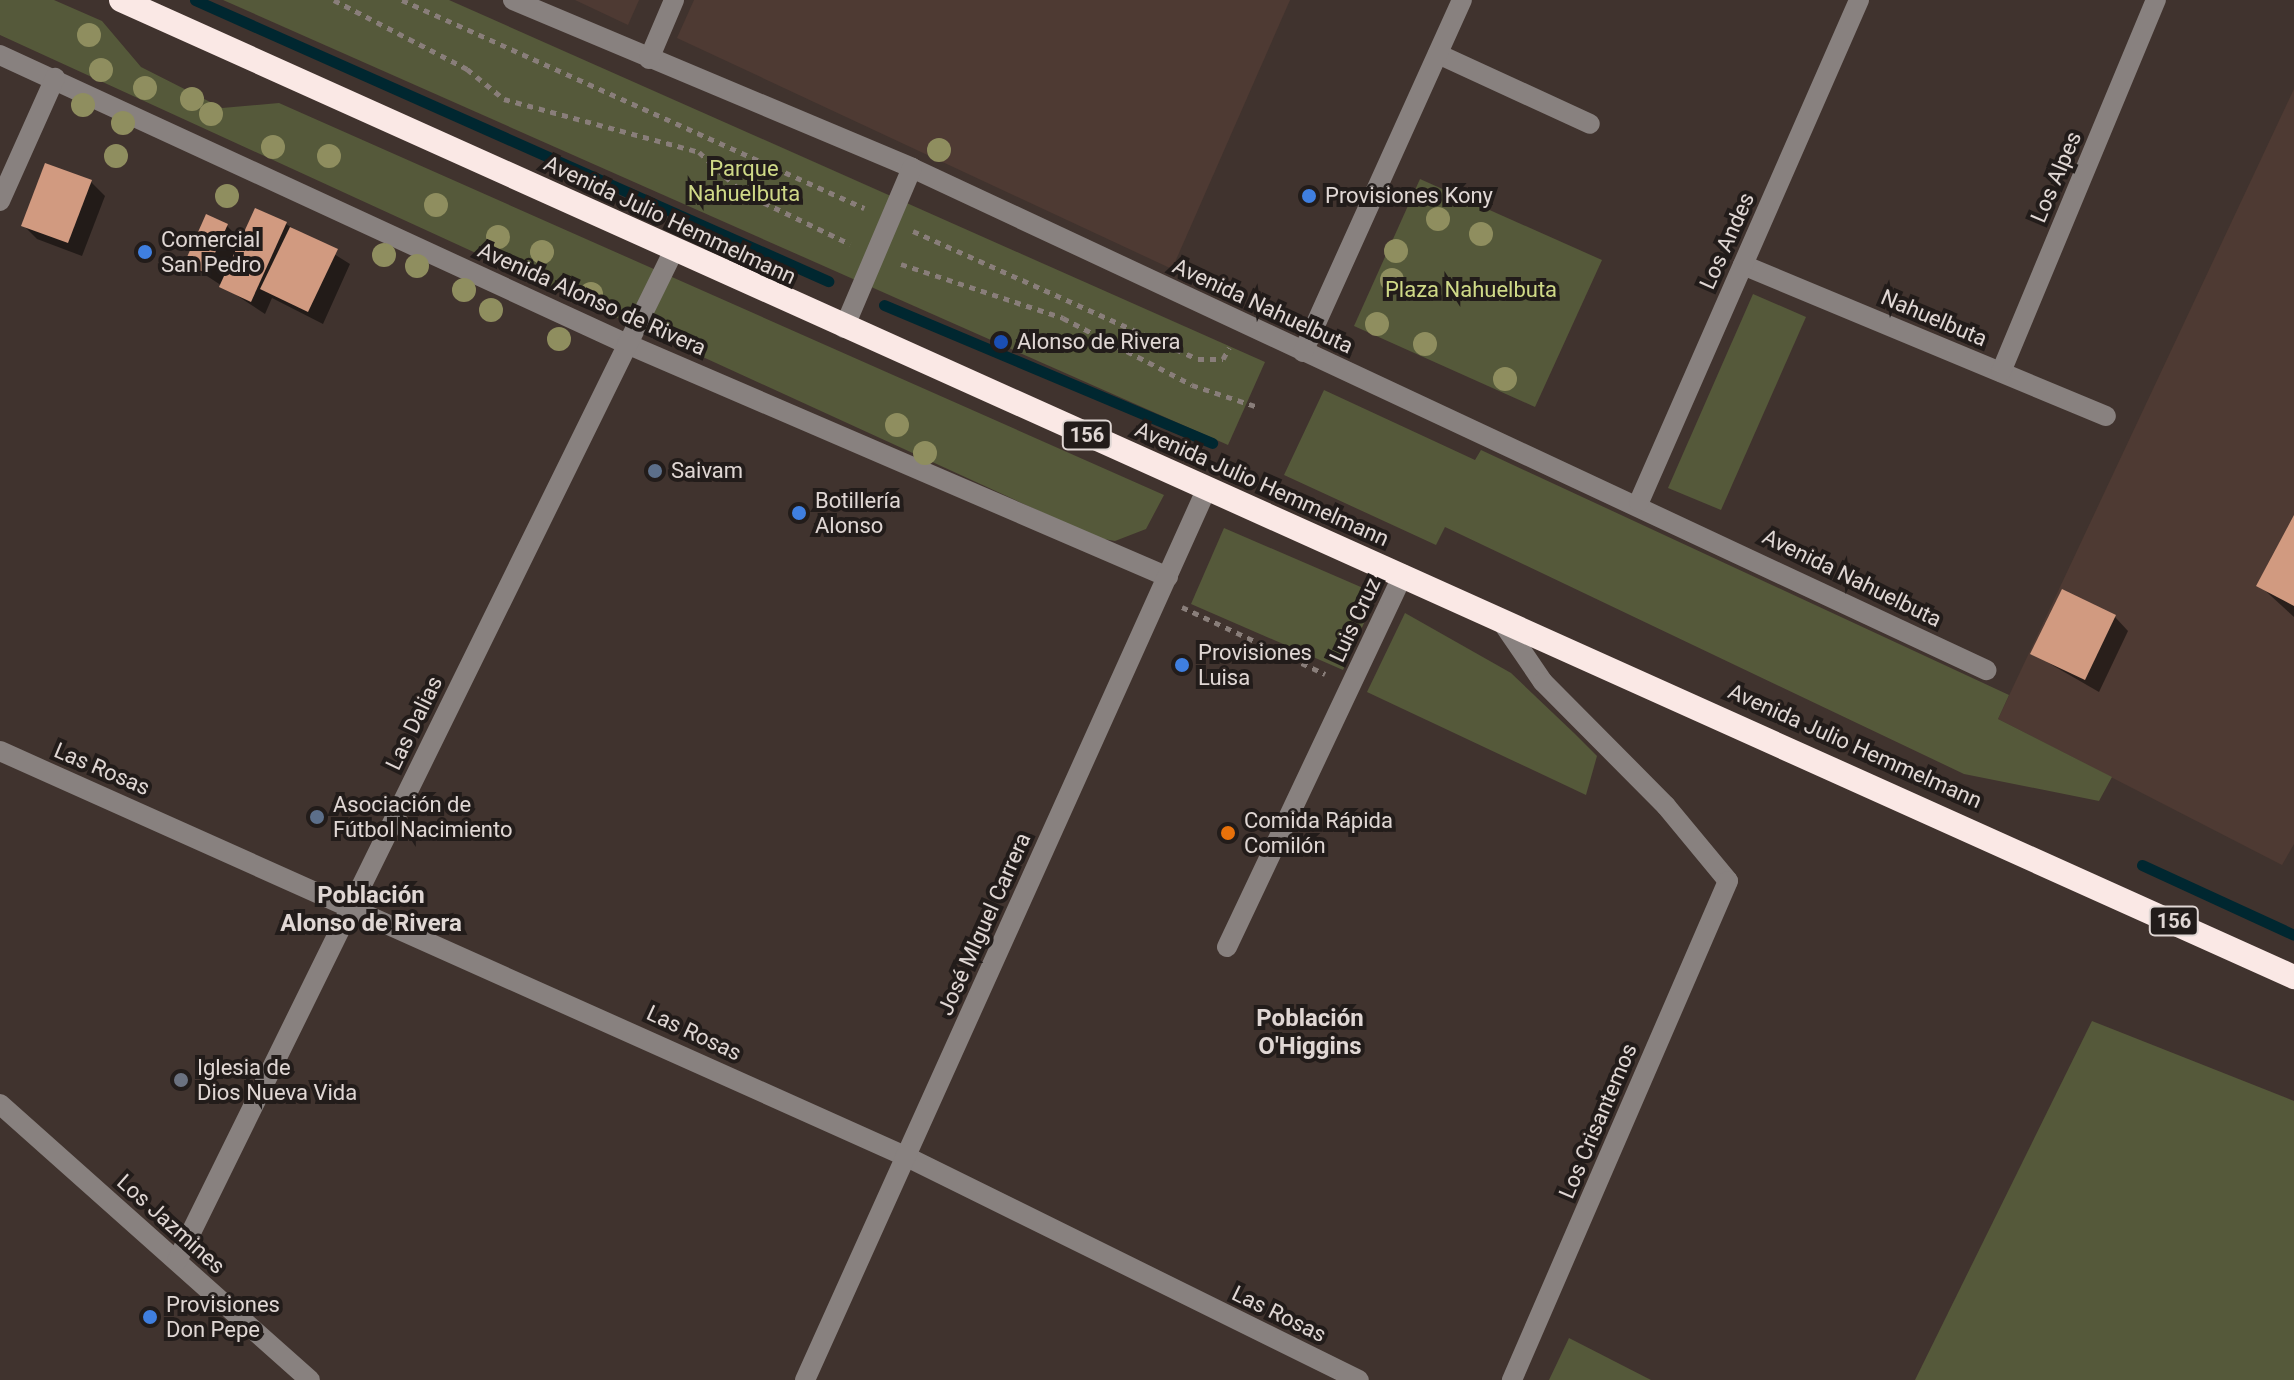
<!DOCTYPE html>
<meta charset="utf-8">
<style>
body{margin:0}
#map{position:relative;width:2294px;height:1380px;overflow:hidden;background:#40332e;font-family:Roboto,sans-serif}
div>[style]{position:absolute}
.built>*{inset:0;background:#4e3a33}
.green>*{inset:0;background:#55593a}
.shadow>*{inset:0;background:#0007}
.stream>*{height:11px;margin:-5.5px;padding:0 5.5px;transform-origin:5.5px;border-radius:5.5px;background:#002730}
.building>*{inset:0;background:#d19a80}
.path>*{height:5px;margin-top:-2.5px;transform-origin:0;background:repeating-linear-gradient(90deg,#897e7a 0 6px,transparent 0 12px)}
.minor>*{height:20px;margin:-10px;padding:0 10px;transform-origin:10px;border-radius:10px;background:#88817f}
.highway>*{height:24px;margin:-12px;padding:0 12px;transform-origin:12px;border-radius:12px;background:#fae8e5}
.trees>*{width:24px;height:24px;margin:-12px;border-radius:50%;background:#8f8e5f}
.dots>*{width:22px;height:22px;translate:-50% -50%;box-sizing:border-box;border:4px solid #221c1a;border-radius:50%}
span{translate:-50% -50%;white-space:nowrap;text-align:center;line-height:1.15;-webkit-text-stroke:8px #221c1a;paint-order:stroke}
.shield-label span{padding:2px 6px;background:#221c1a;border:2px solid;border-radius:6px;-webkit-text-stroke-width:0}
.shield-label{font-size:20px;color:#e0d7d4;font-weight:700}
.park-label{font-size:22px;color:#cfd987}
.street-label{font-size:22px;color:#e0d7d4}
.poi-label{font-size:22px;color:#e0d7d4}
.left{translate:0 -50%;text-align:left}
.neighbourhood-label{font-size:24px;color:#e0d7d4;font-weight:700}
</style>
<div id="map">
<div class="built">
<div style="clip-path:polygon(575px 0,639px 0,628px 25px)"></div>
<div style="clip-path:polygon(694px 0,1290px 0,1172px 269px,677px 38px)"></div>
<div style="clip-path:polygon(2294px 89px,2294px 844px,2282px 865px,1998px 719px)"></div>
</div>
<div class="green">
<div style="clip-path:polygon(0 0,54px 0,102px 21px,141px 67px,222px 108px,279px 103px,1164px 495px,1146px 529px,1115px 541px,1098px 538px,0 35px)"></div>
<div style="clip-path:polygon(223px 0,449px 0,1265px 362px,1228px 445px)"></div>
<div style="clip-path:polygon(1420px 179px,1602px 260px,1535px 407px,1354px 326px)"></div>
<div style="clip-path:polygon(1753px 294px,1806px 317px,1721px 510px,1668px 488px)"></div>
<div style="clip-path:polygon(1324px 390px,1475px 460px,1481px 450px,2009px 695px,1998px 719px,2112px 777px,2099px 801px,1964px 774px,1445px 527px,1436px 545px,1284px 475px)"></div>
<div style="clip-path:polygon(1224px 528px,1377px 594px,1343px 670px,1191px 604px)"></div>
<div style="clip-path:polygon(1405px 613px,1511px 673px,1575px 734px,1597px 756px,1586px 795px,1367px 692px)"></div>
<div style="clip-path:polygon(2092px 1021px,2294px 1101px,2294px 1380px,1915px 1380px)"></div>
<div style="clip-path:polygon(1569px 1338px,1651px 1380px,1549px 1380px)"></div>
</div>
<div class="shadow">
<div style="clip-path:polygon(91px 182px,105px 196px,82px 256px,37px 239px,23px 225px)"></div>
<div style="clip-path:polygon(286px 224px,350px 264px,323px 324px,272px 298px,265px 314px,187px 263px,227px 226px,242px 241px)"></div>
<div style="clip-path:polygon(2294px 519px,2294px 617px,2259px 585px)"></div>
<div style="clip-path:polygon(2115px 617px,2128px 631px,2099px 692px,2033px 654px)"></div>
</div>
<div class="stream">
<div style="left:195px;top:0;width:693px;rotate:23.94deg"></div>
<div style="left:884px;top:305px;width:356px;rotate:22.8deg"></div>
<div style="left:2142px;top:865px;width:167px;rotate:24.7deg"></div>
</div>
<div class="building">
<div style="clip-path:polygon(45px 163px,92px 180px,68px 243px,21px 226px)"></div>
<div style="clip-path:polygon(255px 208px,287px 222px,251px 302px,219px 287px)"></div>
<div style="clip-path:polygon(206px 214px,228px 224px,206px 273px,184px 264px)"></div>
<div style="clip-path:polygon(290px 227px,338px 249px,308px 312px,260px 289px)"></div>
<div style="clip-path:polygon(2294px 515px,2294px 606px,2256px 586px)"></div>
<div style="clip-path:polygon(2062px 589px,2116px 615px,2085px 680px,2030px 654px)"></div>
</div>
<div class="path">
<div style="left:334px;top:0;width:150px;rotate:27.4deg"></div>
<div style="left:467px;top:69px;width:48px;rotate:39deg"></div>
<div style="left:504px;top:99px;width:202px;rotate:15.2deg"></div>
<div style="left:699px;top:152px;width:59px;rotate:42.9deg"></div>
<div style="left:742px;top:192px;width:120px;rotate:25.7deg"></div>
<div style="left:402px;top:0;width:507px;rotate:24.24deg"></div>
<div style="left:913px;top:231px;width:312px;rotate:24.2deg"></div>
<div style="left:1198px;top:359px;width:25px"></div>
<div style="left:1223px;top:359px;width:13px;rotate:-61deg"></div>
<div style="left:901px;top:264px;width:171px;rotate:18.4deg"></div>
<div style="left:1063px;top:318px;width:145px;rotate:27.4deg"></div>
<div style="left:1192px;top:385px;width:70px;rotate:18.4deg"></div>
<div style="left:1182px;top:607px;width:158px;rotate:25.1deg"></div>
</div>
<div class="minor">
<div style="left:513px;top:0;width:433px;rotate:22.8deg"></div>
<div style="left:912px;top:168px;width:1186px;rotate:25.05deg"></div>
<div style="left:1438px;top:54px;width:167px;rotate:24.7deg"></div>
<div style="left:0;top:55px;width:690px;rotate:24.75deg"></div>
<div style="left:627px;top:344px;width:589px;rotate:23.3deg"></div>
<div style="left:649px;top:59px;width:64px;rotate:-67deg"></div>
<div style="left:0;top:201px;width:135px;rotate:-65.9deg"></div>
<div style="left:1743px;top:265px;width:393px;rotate:22.6deg"></div>
<div style="left:844px;top:328px;width:174px;rotate:-67deg"></div>
<div style="left:1303px;top:352px;width:386px;rotate:-65.7deg"></div>
<div style="left:2001px;top:372px;width:403px;rotate:-67.4deg"></div>
<div style="left:1639px;top:502px;width:548px;rotate:-66.33deg"></div>
<div style="left:1500px;top:619px;width:76px;rotate:55.7deg"></div>
<div style="left:1543px;top:682px;width:175px;rotate:45.2deg"></div>
<div style="left:1666px;top:806px;width:97px;rotate:50.4deg"></div>
<div style="left:1728px;top:881px;width:544px;rotate:113.41deg"></div>
<div style="left:0;top:751px;width:991px;rotate:24.11deg"></div>
<div style="left:905px;top:1156px;width:506px;rotate:26.26deg"></div>
<div style="left:1227px;top:947px;width:412px;rotate:-64.7deg"></div>
<div style="left:0;top:1104px;width:415px;rotate:41.7deg"></div>
<div style="left:177px;top:1261px;width:1127px;rotate:-63.82deg"></div>
<div style="left:805px;top:1380px;width:978px;rotate:-65.74deg"></div>
</div>
<div class="highway">
<div style="left:121px;top:0;width:2383px;rotate:24.21deg"></div>
</div>
<div class="trees">
<div style="left:89px;top:35px"></div>
<div style="left:101px;top:70px"></div>
<div style="left:145px;top:88px"></div>
<div style="left:192px;top:99px"></div>
<div style="left:83px;top:105px"></div>
<div style="left:211px;top:114px"></div>
<div style="left:123px;top:123px"></div>
<div style="left:273px;top:147px"></div>
<div style="left:939px;top:150px"></div>
<div style="left:116px;top:156px"></div>
<div style="left:329px;top:156px"></div>
<div style="left:227px;top:196px"></div>
<div style="left:436px;top:205px"></div>
<div style="left:1438px;top:219px"></div>
<div style="left:1481px;top:234px"></div>
<div style="left:498px;top:237px"></div>
<div style="left:1396px;top:251px"></div>
<div style="left:542px;top:252px"></div>
<div style="left:384px;top:255px"></div>
<div style="left:417px;top:266px"></div>
<div style="left:1392px;top:280px"></div>
<div style="left:464px;top:290px"></div>
<div style="left:591px;top:294px"></div>
<div style="left:491px;top:310px"></div>
<div style="left:1377px;top:324px"></div>
<div style="left:559px;top:339px"></div>
<div style="left:1425px;top:344px"></div>
<div style="left:1505px;top:379px"></div>
<div style="left:897px;top:425px"></div>
<div style="left:925px;top:453px"></div>
</div>
<div class="dots">
<div style="left:1309px;top:196px;background:#3f7fe0"></div>
<div style="left:145px;top:252px;background:#3f7fe0"></div>
<div style="left:1001px;top:342px;background:#1a4fb4"></div>
<div style="left:655px;top:471px;background:#5c6f8a"></div>
<div style="left:799px;top:513px;background:#3f7fe0"></div>
<div style="left:1182px;top:665px;background:#3f7fe0"></div>
<div style="left:317px;top:817px;background:#5c6f8a"></div>
<div style="left:1228px;top:833px;background:#e8710a"></div>
<div style="left:181px;top:1080px;background:#6b7280"></div>
<div style="left:150px;top:1317px;background:#3f7fe0"></div>
</div>
<div class="shield-label">
<span style="left:1087px;top:435px">156</span>
<span style="left:2174px;top:921px">156</span>
</div>
<div class="park-label">
<span style="left:744px;top:181px">Parque<br>Nahuelbuta</span>
<span style="left:1471px;top:290px">Plaza Nahuelbuta</span>
</div>
<div class="street-label">
<span style="left:2056px;top:177px;rotate:-67deg">Los Alpes</span>
<span style="left:670px;top:220px;rotate:25deg">Avenida Julio Hemmelmann</span>
<span style="left:1727px;top:241px;rotate:-66deg">Los Andes</span>
<span style="left:592px;top:299px;rotate:24deg">Avenida Alonso de Rivera</span>
<span style="left:1263px;top:306px;rotate:25deg">Avenida Nahuelbuta</span>
<span style="left:1934px;top:318px;rotate:23deg">Nahuelbuta</span>
<span style="left:1262px;top:484px;rotate:24deg">Avenida Julio Hemmelmann</span>
<span style="left:1852px;top:578px;rotate:26deg">Avenida Nahuelbuta</span>
<span style="left:1355px;top:620px;rotate:-65deg">Luis Cruz</span>
<span style="left:414px;top:723px;rotate:-64deg">Las Dalias</span>
<span style="left:1855px;top:746px;rotate:24deg">Avenida Julio Hemmelmann</span>
<span style="left:102px;top:769px;rotate:23deg">Las Rosas</span>
<span style="left:984px;top:924px;rotate:-66deg">José MIguel Carrera</span>
<span style="left:694px;top:1033px;rotate:25deg">Las Rosas</span>
<span style="left:1598px;top:1121px;rotate:-67deg">Los Crisantemos</span>
<span style="left:171px;top:1224px;rotate:42deg">Los Jazmines</span>
<span style="left:1279px;top:1314px;rotate:26deg">Las Rosas</span>
</div>
<div class="poi-label">
<span class="left" style="left:1325px;top:196px">Provisiones Kony</span>
<span class="left" style="left:161px;top:252px">Comercial<br>San Pedro</span>
<span class="left" style="left:1017px;top:342px">Alonso de Rivera</span>
<span class="left" style="left:671px;top:471px">Saivam</span>
<span class="left" style="left:815px;top:513px">Botillería<br>Alonso</span>
<span class="left" style="left:1198px;top:665px">Provisiones<br>Luisa</span>
<span class="left" style="left:333px;top:817px">Asociación de<br>Fútbol Nacimiento</span>
<span class="left" style="left:1244px;top:833px">Comida Rápida<br>Comilón</span>
<span class="left" style="left:197px;top:1080px">Iglesia de<br>Dios Nueva Vida</span>
<span class="left" style="left:166px;top:1317px">Provisiones<br>Don Pepe</span>
</div>
<div class="neighbourhood-label">
<span style="left:371px;top:910px">Población<br>Alonso de Rivera</span>
<span style="left:1310px;top:1033px">Población<br>O'Higgins</span>
</div>
</div>
